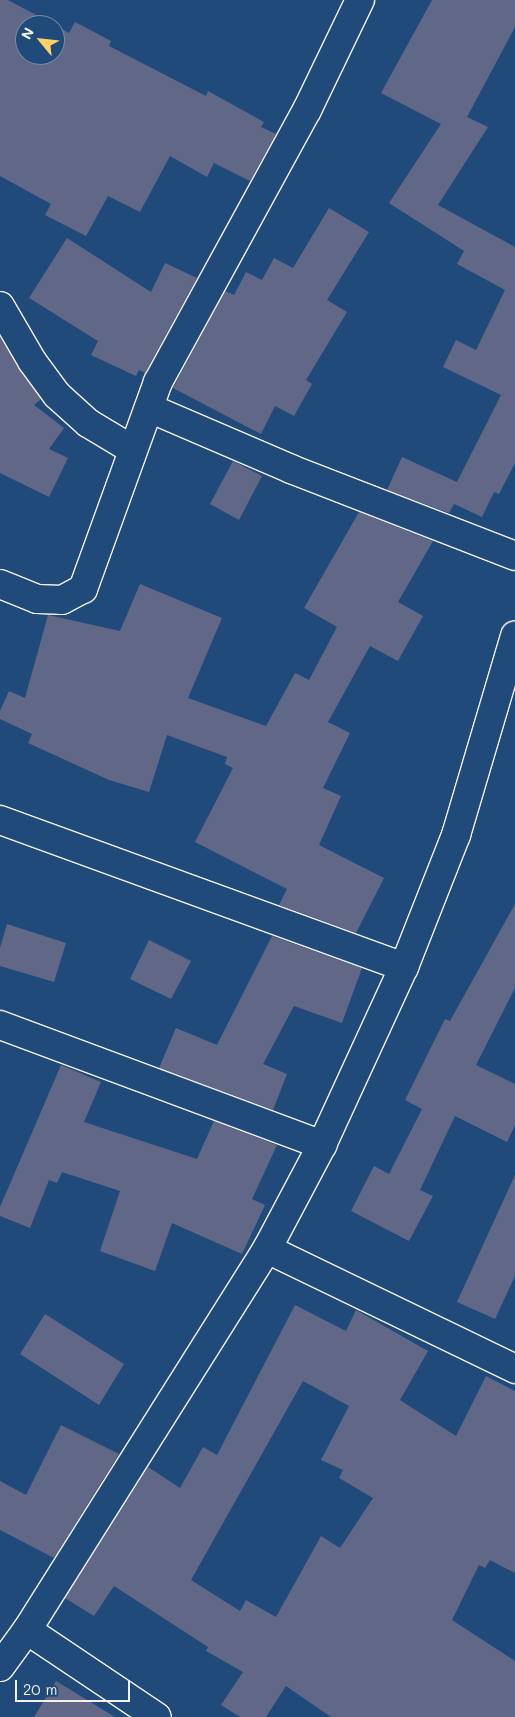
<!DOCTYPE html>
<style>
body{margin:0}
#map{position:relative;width:515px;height:1717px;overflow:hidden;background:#1f4a7a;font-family:Mali,sans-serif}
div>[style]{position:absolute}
.building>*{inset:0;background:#616887}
.roads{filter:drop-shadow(1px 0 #f4f1e8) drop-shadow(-1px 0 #f4f1e8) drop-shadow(0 1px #f4f1e8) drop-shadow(0 -1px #f4f1e8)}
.street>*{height:28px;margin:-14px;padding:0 14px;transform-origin:14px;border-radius:14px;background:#1f4a7a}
span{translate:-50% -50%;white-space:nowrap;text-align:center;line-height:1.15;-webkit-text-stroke:5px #1f4a7a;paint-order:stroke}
.north{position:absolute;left:15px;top:15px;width:50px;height:50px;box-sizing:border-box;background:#1f4a7a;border:1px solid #748da6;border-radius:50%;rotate:298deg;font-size:14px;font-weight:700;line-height:20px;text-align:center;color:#f4f1e8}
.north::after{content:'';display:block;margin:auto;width:18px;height:22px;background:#ffd166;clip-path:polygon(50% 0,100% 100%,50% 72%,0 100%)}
.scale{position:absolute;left:15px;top:1680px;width:115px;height:22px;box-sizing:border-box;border:2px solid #f4f1e8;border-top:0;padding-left:6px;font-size:15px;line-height:18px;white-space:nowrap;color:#f4f1e8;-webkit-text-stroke:4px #1f4a7a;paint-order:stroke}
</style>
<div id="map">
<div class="building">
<div style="clip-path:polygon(0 0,8px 0,55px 25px,25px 25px,25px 55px,55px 55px,55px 25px,69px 33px,75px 22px,111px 41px,109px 46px,206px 96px,208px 91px,264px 122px,261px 127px,276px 134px,250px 181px,214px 163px,207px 177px,170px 156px,140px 212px,108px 196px,86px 236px,45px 215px,51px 204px,0 176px)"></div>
<div style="clip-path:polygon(432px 0,515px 0,515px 27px,467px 117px,488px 127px,438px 205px,515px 247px,515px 463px,499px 494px,494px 492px,482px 517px,454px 504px,449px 513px,387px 490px,402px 457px,457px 482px,501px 395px,443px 367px,456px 340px,476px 350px,505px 290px,457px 264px,464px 251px,389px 203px,441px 124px,381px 93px)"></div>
<div style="clip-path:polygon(329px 208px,369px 232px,327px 300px,347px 312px,306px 380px,312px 384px,294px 416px,275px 406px,261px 434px,173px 388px,225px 291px,234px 295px,246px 272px,262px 280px,274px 258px,293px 268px)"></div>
<div style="clip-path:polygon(67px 238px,151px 292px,165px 263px,197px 278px,145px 373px,139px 370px,136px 376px,91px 355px,98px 341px,29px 298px)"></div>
<div style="clip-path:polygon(0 337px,41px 399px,34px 405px,64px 428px,49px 449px,68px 458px,49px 497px,0 473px)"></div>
<div style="clip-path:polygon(233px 461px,262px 476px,239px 520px,210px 504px)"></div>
<div style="clip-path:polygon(359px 512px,433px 541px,398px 602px,423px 616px,398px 661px,370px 646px,328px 722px,350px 733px,323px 788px,341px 796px,319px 845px,384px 878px,356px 933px,279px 905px,287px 889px,195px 842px,233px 768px,225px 764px,227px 757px,167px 735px,149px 792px,109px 780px,28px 743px,32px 734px,0 719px,0 711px,9px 691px,25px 698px,48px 615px,120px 631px,140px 584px,222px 618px,188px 698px,266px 726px,295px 673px,309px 680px,337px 627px,304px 608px)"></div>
<div style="clip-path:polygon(515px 904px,515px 988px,476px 1065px,515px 1084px,515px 1125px,507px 1142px,455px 1116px,420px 1190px,433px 1196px,409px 1241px,351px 1211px,374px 1166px,389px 1174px,422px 1109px,405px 1100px,445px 1019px,450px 1021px)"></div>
<div style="clip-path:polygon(7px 924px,66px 943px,54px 982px,0 966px,0 948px)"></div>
<div style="clip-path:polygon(272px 936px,362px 968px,342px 1023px,294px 1006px,263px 1064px,287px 1074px,273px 1110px,159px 1068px,176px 1028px,217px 1045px)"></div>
<div style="clip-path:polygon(149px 940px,191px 961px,171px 999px,130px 979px)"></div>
<div style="clip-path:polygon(61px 1065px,101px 1082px,84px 1122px,197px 1159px,214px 1121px,277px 1145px,252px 1199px,265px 1205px,242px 1254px,172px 1223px,155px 1271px,100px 1251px,120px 1191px,62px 1172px,57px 1183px,49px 1180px,30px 1228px,0 1216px,0 1207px)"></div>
<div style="clip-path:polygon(515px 1175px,515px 1276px,495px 1319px,457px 1302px)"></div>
<div style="clip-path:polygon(evenodd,295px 1305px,346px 1331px,356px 1310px,428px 1351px,400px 1400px,456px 1436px,486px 1376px,515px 1391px,515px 1573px,490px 1560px,485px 1568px,479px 1565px,452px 1620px,515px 1661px,515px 1717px,331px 1717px,286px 1686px,266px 1717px,240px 1717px,221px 1705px,243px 1672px,206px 1651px,208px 1647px,114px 1586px,94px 1616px,65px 1598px,148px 1467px,180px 1488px,203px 1447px,217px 1455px,295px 1305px,303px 1381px,349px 1406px,321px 1460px,343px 1470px,339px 1478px,373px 1498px,340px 1548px,321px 1536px,276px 1617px,246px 1600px,240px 1611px,191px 1580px,303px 1381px)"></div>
<div style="clip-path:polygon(45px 1314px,124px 1364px,99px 1405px,20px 1354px)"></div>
<div style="clip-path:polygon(61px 1425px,119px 1454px,54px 1558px,0 1530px,0 1481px,26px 1495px)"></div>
<div style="clip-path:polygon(56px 1681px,115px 1717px,34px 1717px)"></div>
</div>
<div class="roads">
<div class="street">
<div style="left:0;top:306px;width:64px;rotate:59.8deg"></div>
<div style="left:32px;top:361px;width:42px;rotate:53.7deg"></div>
<div style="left:57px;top:395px;width:42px;rotate:42.1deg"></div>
<div style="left:88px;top:423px;width:52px;rotate:31deg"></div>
<div style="left:149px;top:408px;width:155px;rotate:23.2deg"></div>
<div style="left:291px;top:469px;width:240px;rotate:21.2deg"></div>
<div style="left:0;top:584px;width:40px;rotate:22deg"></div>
<div style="left:37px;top:599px;width:25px;rotate:2deg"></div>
<div style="left:62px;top:600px;width:24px;rotate:-28deg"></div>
<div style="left:83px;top:589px;width:220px;rotate:-70.1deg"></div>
<div style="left:158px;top:382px;width:310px;rotate:-61.3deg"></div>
<div style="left:307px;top:110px;width:122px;rotate:-64.3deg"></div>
<div style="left:0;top:820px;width:430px;rotate:20deg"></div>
<div style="left:0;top:1025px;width:344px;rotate:20.4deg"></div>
<div style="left:267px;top:1249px;width:276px;rotate:25.8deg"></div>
<div style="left:27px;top:1630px;width:156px;rotate:33.8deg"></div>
<div style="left:0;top:1667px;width:46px;rotate:-53.9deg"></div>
<div style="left:27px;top:1630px;width:450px;rotate:-57.8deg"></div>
<div style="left:267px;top:1249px;width:118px;rotate:-62.1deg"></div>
<div style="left:322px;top:1145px;width:196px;rotate:-65.3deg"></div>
<div style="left:404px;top:967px;width:142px;rotate:-68.5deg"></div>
<div style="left:456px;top:835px;width:208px;rotate:-73.5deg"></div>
</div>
</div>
<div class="north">N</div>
<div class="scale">20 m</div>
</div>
